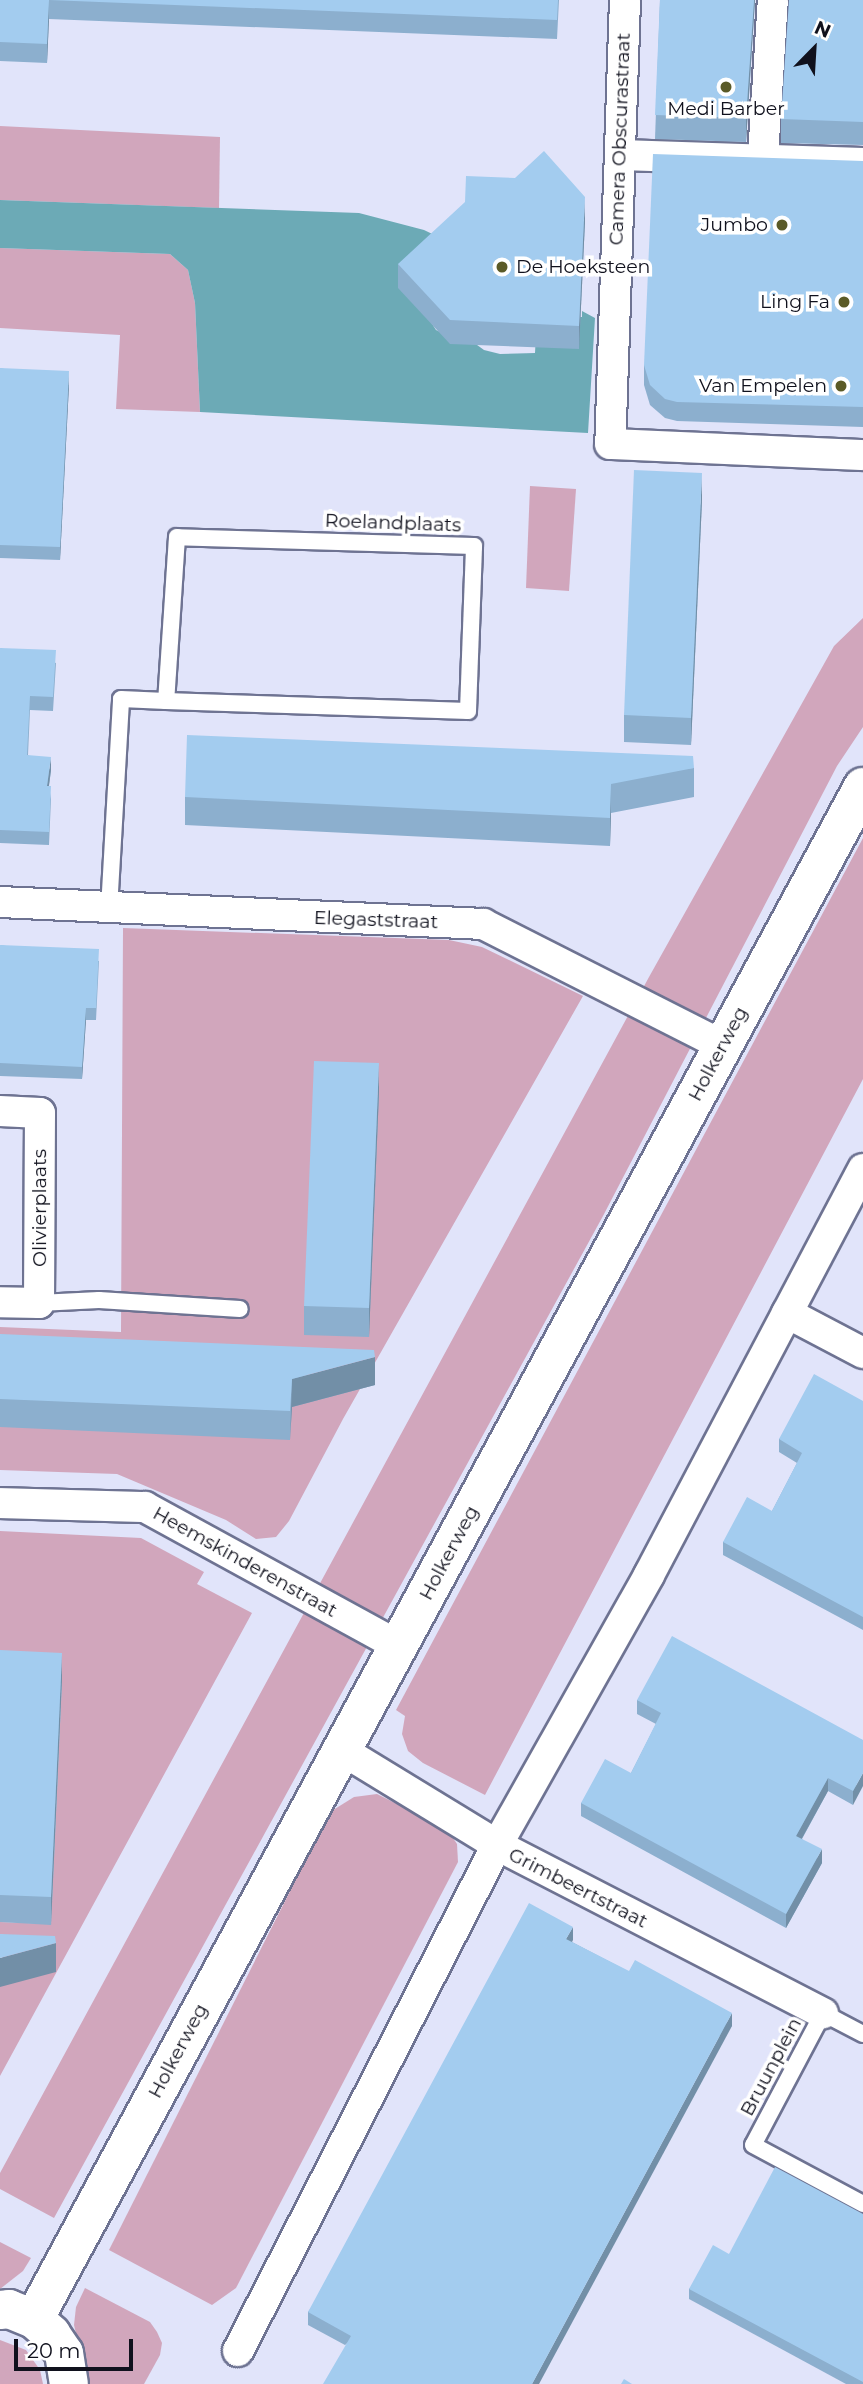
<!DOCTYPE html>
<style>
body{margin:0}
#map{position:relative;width:863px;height:2384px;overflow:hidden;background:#e1e4fa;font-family:Montserrat,sans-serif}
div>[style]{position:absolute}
.green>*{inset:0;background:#d1a6bc}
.water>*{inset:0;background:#6caab6}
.roads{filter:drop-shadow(2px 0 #6e7392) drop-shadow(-2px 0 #6e7392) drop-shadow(0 2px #6e7392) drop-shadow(0 -2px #6e7392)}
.lane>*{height:16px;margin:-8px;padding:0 8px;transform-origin:8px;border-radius:8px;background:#fff}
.street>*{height:30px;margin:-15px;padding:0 15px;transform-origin:15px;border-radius:15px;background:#fff}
.secondary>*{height:38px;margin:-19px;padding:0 19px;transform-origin:19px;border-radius:19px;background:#fff}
.wall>*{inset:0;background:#8cafce}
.shaded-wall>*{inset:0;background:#728fa7}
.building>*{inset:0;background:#a3ccef}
.dots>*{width:19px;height:19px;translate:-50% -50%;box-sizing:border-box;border:4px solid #fff;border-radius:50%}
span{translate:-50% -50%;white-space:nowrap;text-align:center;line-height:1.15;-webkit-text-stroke:7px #fff;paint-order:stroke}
.poi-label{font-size:19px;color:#10111d}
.right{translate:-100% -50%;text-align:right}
.left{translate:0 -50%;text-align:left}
.street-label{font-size:19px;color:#10111d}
.north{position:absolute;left:779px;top:14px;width:70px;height:70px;-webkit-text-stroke:5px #fff;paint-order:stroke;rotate:24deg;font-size:19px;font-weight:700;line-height:28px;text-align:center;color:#10111d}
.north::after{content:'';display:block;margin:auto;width:24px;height:32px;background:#10111d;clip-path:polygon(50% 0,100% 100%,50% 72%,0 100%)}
.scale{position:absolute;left:14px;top:2339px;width:119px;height:32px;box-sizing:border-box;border:4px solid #10111d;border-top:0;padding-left:9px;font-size:21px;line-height:24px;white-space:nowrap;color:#10111d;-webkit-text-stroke:5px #fff;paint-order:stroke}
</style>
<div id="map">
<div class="green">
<div style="clip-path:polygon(0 126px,220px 137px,219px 208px,0 200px)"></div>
<div style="clip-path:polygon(0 248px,170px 254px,188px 270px,195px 303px,200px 412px,116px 409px,120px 335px,0 328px)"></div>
<div style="clip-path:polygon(530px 486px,576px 489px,569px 591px,526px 588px)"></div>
<div style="clip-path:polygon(863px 618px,863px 727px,837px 766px,603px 1216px,54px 2218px,0 2189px,0 2173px,649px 977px,834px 646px)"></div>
<div style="clip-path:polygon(863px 838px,863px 1079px,485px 1795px,423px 1763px,408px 1751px,402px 1734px,405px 1716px,396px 1710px)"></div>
<div style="clip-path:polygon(123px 928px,449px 940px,482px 947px,583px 996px,343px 1419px,289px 1521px,276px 1537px,256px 1539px,226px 1520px,117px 1474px,0 1470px,0 1327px,121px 1332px)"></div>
<div style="clip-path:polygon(0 1531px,141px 1538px,204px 1572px,197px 1584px,252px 1613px,0 2076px,0 1984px,4px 1935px,0 1934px,0 1922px,51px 1924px,62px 1680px,0 1677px)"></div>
<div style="clip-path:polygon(377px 1794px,447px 1829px,457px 1844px,458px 1862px,236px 2288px,212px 2305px,109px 2250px,330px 1812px,354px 1797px)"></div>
<div style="clip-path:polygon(0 2242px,31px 2258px,23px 2271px,0 2289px)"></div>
<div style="clip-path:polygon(85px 2288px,150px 2322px,157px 2332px,162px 2343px,160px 2355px,144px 2384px,88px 2384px,74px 2325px,76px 2307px)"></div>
<div style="clip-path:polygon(0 2340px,26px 2350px,40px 2370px,43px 2384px,0 2384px)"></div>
</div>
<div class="water">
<div style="clip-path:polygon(0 200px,359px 213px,424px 230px,449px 242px,406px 283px,436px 330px,451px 337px,466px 337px,484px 350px,500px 354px,535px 353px,537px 315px,582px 317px,582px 311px,595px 318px,588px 433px,200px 412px,195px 303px,188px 270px,170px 254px,0 248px)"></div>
</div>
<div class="roads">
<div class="lane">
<div style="left:109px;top:909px;width:210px;rotate:-86.7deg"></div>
<div style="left:121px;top:699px;width:45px;rotate:2.5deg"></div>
<div style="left:166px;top:701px;width:302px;rotate:1.9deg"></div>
<div style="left:468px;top:711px;width:165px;rotate:-87.9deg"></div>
<div style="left:474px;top:546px;width:297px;rotate:-178.3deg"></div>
<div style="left:177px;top:537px;width:164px;rotate:93.8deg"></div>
<div style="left:39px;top:1303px;width:60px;rotate:-2.9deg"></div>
<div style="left:99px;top:1300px;width:141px;rotate:3.7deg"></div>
<div style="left:863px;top:2034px;width:45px;rotate:-152.3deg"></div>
<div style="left:823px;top:2013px;width:149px;rotate:117.9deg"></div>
<div style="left:753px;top:2145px;width:125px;rotate:28.2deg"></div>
</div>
<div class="street">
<div style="left:625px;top:0;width:444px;rotate:91.9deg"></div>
<div style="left:610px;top:444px;width:253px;rotate:2.5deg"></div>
<div style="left:621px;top:155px;width:242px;rotate:1.9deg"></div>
<div style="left:763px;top:157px;width:157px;rotate:-86.4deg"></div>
<div style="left:0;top:902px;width:484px;rotate:2.6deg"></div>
<div style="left:483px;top:924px;width:269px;rotate:26.9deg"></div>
<div style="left:0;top:1111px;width:40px;rotate:2.9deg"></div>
<div style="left:40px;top:1113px;width:190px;rotate:90.3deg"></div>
<div style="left:39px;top:1303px;width:39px;rotate:-179deg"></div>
<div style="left:787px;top:1313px;width:86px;rotate:27.8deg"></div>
<div style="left:0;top:1503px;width:145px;rotate:1.6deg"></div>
<div style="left:145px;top:1507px;width:290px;rotate:28.7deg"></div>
<div style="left:340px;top:1749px;width:184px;rotate:31.4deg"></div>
<div style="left:497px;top:1845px;width:367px;rotate:27.3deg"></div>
<div style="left:238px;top:2351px;width:568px;rotate:-62.89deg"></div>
<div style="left:497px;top:1845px;width:310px;rotate:-60.6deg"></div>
<div style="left:649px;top:1575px;width:459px;rotate:-62.2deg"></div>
</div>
<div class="secondary">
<div style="left:0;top:2310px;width:9px;rotate:-6deg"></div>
<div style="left:9px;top:2309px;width:27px;rotate:22deg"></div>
<div style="left:34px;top:2319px;width:23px;rotate:41deg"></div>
<div style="left:51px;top:2334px;width:23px;rotate:56deg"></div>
<div style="left:64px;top:2353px;width:31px;rotate:81deg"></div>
<div style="left:34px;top:2319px;width:1742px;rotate:-61.58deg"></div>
</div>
</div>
<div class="wall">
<div style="clip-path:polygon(0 0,559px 0,557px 39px,49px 19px,47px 63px,0 61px)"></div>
<div style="clip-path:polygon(660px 0,755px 0,746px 142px,655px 139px)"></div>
<div style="clip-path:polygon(863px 0,863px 145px,781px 143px,781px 119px)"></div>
<div style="clip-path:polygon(863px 161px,863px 427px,677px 421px,665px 418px,650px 405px,644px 385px,644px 365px)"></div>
<div style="clip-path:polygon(585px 221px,579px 349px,450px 344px,398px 288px,398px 264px)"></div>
<div style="clip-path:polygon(0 368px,69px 385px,60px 560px,0 558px)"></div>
<div style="clip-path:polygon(702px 500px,691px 745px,624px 742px,624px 715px)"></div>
<div style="clip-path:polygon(0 648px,56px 663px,53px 711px,30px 710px,28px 755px,51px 770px,49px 786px,51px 799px,49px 845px,0 843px)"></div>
<div style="clip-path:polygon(694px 768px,694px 797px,611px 813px,610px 846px,185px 825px,185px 797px)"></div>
<div style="clip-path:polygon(0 945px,99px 961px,96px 1020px,86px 1020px,82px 1079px,0 1076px)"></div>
<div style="clip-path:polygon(379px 1092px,369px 1337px,304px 1335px,304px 1306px)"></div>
<div style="clip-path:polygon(0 1334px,375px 1385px,292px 1407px,290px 1440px,0 1427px)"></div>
<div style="clip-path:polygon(863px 1401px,863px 1630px,723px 1555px,723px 1542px,772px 1511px,797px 1463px,779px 1452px,779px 1439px)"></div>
<div style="clip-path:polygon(0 1650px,62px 1680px,51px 1925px,0 1922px)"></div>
<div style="clip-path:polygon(637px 1700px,863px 1740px,853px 1805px,828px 1791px,802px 1839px,822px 1863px,786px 1928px,581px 1816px,581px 1803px,631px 1773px,656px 1724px,637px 1714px)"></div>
<div style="clip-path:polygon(573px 1940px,572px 1942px,732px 2026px,345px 2345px,308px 2325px,308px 2312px)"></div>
<div style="clip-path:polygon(863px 2214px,863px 2384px,846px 2384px,689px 2299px,689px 2289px,729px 2254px)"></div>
</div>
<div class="shaded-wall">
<div style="clip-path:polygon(49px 0,49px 19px,47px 63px,47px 44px)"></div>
<div style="clip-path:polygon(754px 0,755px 0,746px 142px,746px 118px)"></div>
<div style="clip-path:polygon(585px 197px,585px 221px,579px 349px,579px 326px)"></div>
<div style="clip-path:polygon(69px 371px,69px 385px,60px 560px,60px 547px)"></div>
<div style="clip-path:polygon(702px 473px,702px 500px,691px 745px,691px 718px)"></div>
<div style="clip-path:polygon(51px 757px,51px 770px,47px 799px,47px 786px)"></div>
<div style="clip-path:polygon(611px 784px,611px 813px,610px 846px,610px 818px)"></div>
<div style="clip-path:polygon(86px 1008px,86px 1020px,82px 1079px,82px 1067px)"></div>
<div style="clip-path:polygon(379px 1063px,379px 1092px,369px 1337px,369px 1308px)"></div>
<div style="clip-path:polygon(375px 1357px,375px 1385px,292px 1407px,290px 1440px,292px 1379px)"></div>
<div style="clip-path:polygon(62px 1653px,62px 1680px,51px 1925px,51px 1897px)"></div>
<div style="clip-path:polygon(863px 1773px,863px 1786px,853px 1805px,853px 1791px)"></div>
<div style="clip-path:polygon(828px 1778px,828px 1791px,796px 1849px,796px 1836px)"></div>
<div style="clip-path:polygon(822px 1849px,822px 1863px,786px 1928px,786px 1914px)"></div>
<div style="clip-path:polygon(573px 1927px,573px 1940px,566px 1952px,566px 1939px)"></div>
<div style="clip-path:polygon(56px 1943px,56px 1972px,0 1987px,0 1958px)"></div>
<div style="clip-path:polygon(732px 2013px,732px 2026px,539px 2384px,532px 2384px)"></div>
</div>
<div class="building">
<div style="clip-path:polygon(0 0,558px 0,557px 20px,49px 0,47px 44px,0 42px)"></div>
<div style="clip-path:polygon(660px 0,754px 0,746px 118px,655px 115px)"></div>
<div style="clip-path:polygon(789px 0,863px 0,863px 122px,781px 119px)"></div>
<div style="clip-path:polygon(544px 151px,585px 197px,579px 326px,450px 320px,398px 264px,465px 202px,466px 176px,515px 178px)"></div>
<div style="clip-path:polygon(653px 154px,863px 161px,863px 407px,677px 402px,665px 399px,650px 385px,644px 365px)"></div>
<div style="clip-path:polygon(0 368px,69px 371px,60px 547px,0 545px)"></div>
<div style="clip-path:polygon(634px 470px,702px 473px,691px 718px,624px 715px)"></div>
<div style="clip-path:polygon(0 648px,56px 650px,53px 697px,30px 696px,27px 755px,51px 757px,47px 786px,51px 786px,49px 832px,0 830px)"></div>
<div style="clip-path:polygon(187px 735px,693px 756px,694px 768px,611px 784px,610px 818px,185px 797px)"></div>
<div style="clip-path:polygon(0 945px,99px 949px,96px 1008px,86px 1008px,82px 1067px,0 1063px)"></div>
<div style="clip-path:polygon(314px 1061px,379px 1063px,369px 1308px,304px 1306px)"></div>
<div style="clip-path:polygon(0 1334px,374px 1350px,375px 1357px,292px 1379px,290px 1411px,0 1399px)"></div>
<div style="clip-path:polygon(814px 1374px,863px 1401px,863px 1617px,723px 1542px,747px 1497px,772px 1511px,802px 1453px,779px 1439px)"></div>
<div style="clip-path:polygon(672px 1636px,863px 1740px,863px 1773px,853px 1791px,828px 1778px,796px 1836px,822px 1849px,786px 1914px,581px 1803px,605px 1759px,631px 1773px,661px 1713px,637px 1700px)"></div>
<div style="clip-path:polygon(0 1650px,62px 1653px,51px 1897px,0 1895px)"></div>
<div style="clip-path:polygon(529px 1903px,573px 1927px,566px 1939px,629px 1971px,635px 1960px,732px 2013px,532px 2384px,323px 2384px,351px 2336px,308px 2312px)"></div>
<div style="clip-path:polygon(0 1934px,55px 1936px,56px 1943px,0 1958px)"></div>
<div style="clip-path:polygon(775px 2167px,863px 2214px,863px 2382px,689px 2289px,713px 2245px,729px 2254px)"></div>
<div style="clip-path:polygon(624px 2379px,632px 2384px,621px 2384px)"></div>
</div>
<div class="dots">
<div style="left:726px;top:87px;background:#5a5a27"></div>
<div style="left:782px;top:225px;background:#5a5a27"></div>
<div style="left:502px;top:267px;background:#5a5a27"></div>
<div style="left:844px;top:302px;background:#5a5a27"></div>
<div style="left:841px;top:386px;background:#5a5a27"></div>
</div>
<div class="poi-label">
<span style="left:726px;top:109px">Medi Barber</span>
<span class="right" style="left:768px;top:225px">Jumbo</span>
<span class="left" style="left:516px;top:267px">De Hoeksteen</span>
<span class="right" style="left:830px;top:302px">Ling Fa</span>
<span class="right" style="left:827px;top:386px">Van Empelen</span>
</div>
<div class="street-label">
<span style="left:620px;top:139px;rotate:-88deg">Camera Obscurastraat</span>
<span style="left:393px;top:523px;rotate:2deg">Roelandplaats</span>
<span style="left:376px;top:920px;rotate:2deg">Elegaststraat</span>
<span style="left:718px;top:1054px;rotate:-62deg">Holkerweg</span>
<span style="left:40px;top:1208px;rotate:-90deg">Olivierplaats</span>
<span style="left:449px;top:1553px;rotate:-62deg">Holkerweg</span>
<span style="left:245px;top:1562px;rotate:29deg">Heemskinderenstraat</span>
<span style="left:578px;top:1888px;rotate:27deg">Grimbeertstraat</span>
<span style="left:178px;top:2051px;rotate:-62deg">Holkerweg</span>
<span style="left:771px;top:2067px;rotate:-62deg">Bruunplein</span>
</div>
<div class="north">N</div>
<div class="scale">20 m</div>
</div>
